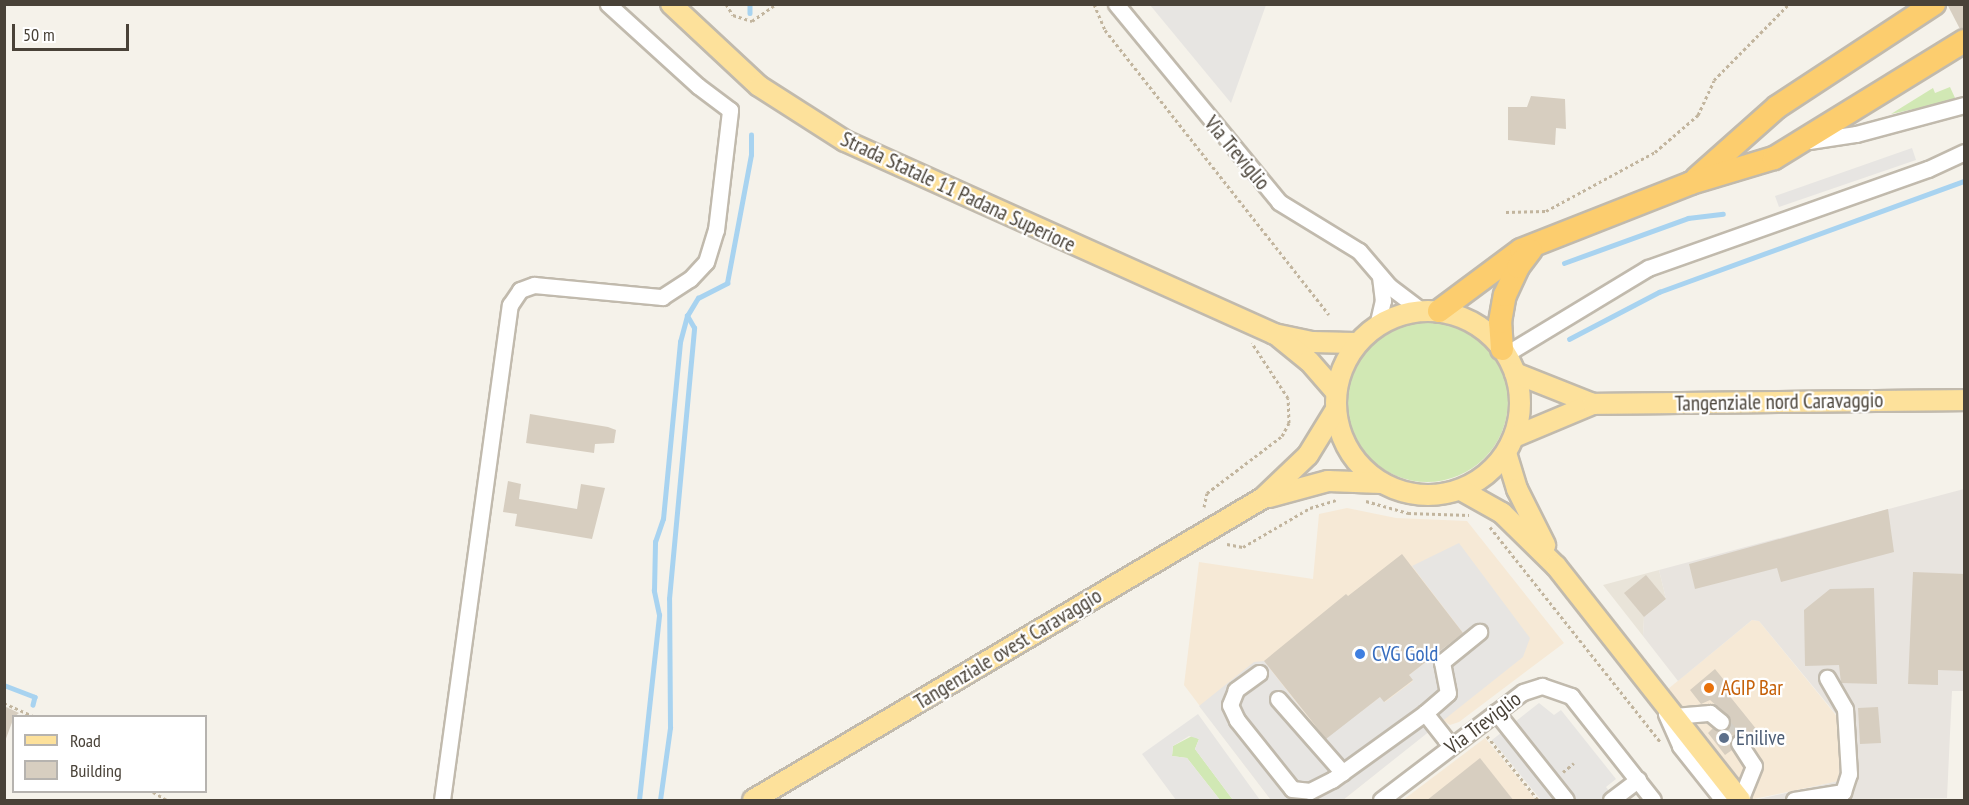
<!DOCTYPE html>
<style>
body{margin:0}
#map{position:relative;width:1969px;height:805px;overflow:hidden;background:#f5f2ea;font-family:"PT Sans Narrow",sans-serif}
div>[style]{position:absolute}
.residential>*{inset:0;background:#e9e4d9}
.commercial>*{inset:0;background:#f6e9d6}
.industrial>*{inset:0;background:#e8e4df}
.green>*{inset:0;background:#d1e8b4}
.round{border-radius:50%}
.parking>*{inset:0;background:#e7e5e2}
.stream>*{height:4.5px;margin:-2.25px;padding:0 2.25px;transform-origin:2.25px;border-radius:2.25px;background:#a8d3f0}
.building>*{inset:0;background:#d7cec0}
.minor-tunnel>*{height:15px;margin-top:-7.5px;transform-origin:0;background:repeating-linear-gradient(90deg,#d3cfc6 0 15px,transparent 0 23px)}
.path>*{height:3px;margin-top:-1.5px;transform-origin:0;background:repeating-linear-gradient(90deg,#c2b59e 0 3px,transparent 0 6px)}
.roads{filter:drop-shadow(2px 0 #c1baad) drop-shadow(-2px 0 #c1baad) drop-shadow(0 2px #c1baad) drop-shadow(0 -2px #c1baad)}
.minor>*{height:15px;margin:-7.5px;padding:0 7.5px;transform-origin:7.5px;border-radius:7.5px;background:#fff}
.major>*{height:20px;margin:-10px;padding:0 10px;transform-origin:10px;border-radius:10px;background:#fde19b}
.major>.ring{margin:-10px;padding:0;box-sizing:content-box;background:none;border:20px solid #fde19b;border-radius:50%}
.highway>*{height:22px;margin:-11px;padding:0 11px;transform-origin:11px;border-radius:11px;background:#fccd6e}
.dots>*{width:16px;height:16px;translate:-50% -50%;box-sizing:border-box;border:3px solid #fff;border-radius:50%}
span{translate:-50% -50%;white-space:nowrap;text-align:center;line-height:1.15;-webkit-text-stroke:4.5px #fff;paint-order:stroke}
.street-label{font-size:21px;color:#494238}
.shop-label{font-size:21px;color:#366cbe}
.left{translate:0 -50%;text-align:left}
.food-label{font-size:21px;color:#c56008}
.service-label{font-size:21px;color:#4e5e75}
.frame{position:absolute;inset:0;border:6px solid #494238;pointer-events:none}
.legend{position:absolute;left:12px;top:715px;width:195px;height:78px;box-sizing:border-box;background:#fff;border:2px solid #b6b3af;margin:0;padding:8px 10px;list-style:none;font-size:18px;color:#494238}
.legend li{display:flex;align-items:center;gap:12px;height:30px}
.legend b{width:30px;border:2px solid #b6b3af}
.scale{position:absolute;left:12px;top:24px;width:117px;height:27px;box-sizing:border-box;border:3px solid #494238;border-top:0;padding-left:8px;font-size:18px;line-height:21px;white-space:nowrap;color:#494238;-webkit-text-stroke:4px #fff;paint-order:stroke}
</style>
<div id="map">
<div class="residential">
<div style="clip-path:polygon(1659px 570px,1666px 599px,1644px 617px,1643px 636px,1603px 585px)"></div>
</div>
<div class="commercial">
<div style="clip-path:polygon(1347px 508px,1396px 518px,1467px 521px,1564px 643px,1459px 722px,1450px 725px,1442px 720px,1343px 800px,1271px 800px,1184px 685px,1199px 562px,1313px 579px,1319px 514px)"></div>
<div style="clip-path:polygon(1752px 620px,1759px 621px,1839px 719px,1839px 781px,1749px 800px,1668px 689px)"></div>
<div style="clip-path:polygon(1485px 738px,1536px 800px,1403px 800px)"></div>
</div>
<div class="industrial">
<div style="clip-path:polygon(1964px 489px,1964px 691px,1952px 691px,1947px 798px,1754px 800px,1839px 781px,1839px 718px,1759px 621px,1752px 620px,1678px 681px,1643px 636px,1644px 617px,1666px 599px,1659px 570px)"></div>
</div>
<div class="green">
<div style="clip-path:polygon(1950px 87px,1956px 100px,1891px 114px,1933px 88px,1935px 93px)"></div>
<div class="round" style="left:1346px;top:320px;width:162px;height:162px"></div>
<div style="clip-path:polygon(1192px 736px,1199px 739px,1195px 749px,1233px 800px,1220px 800px,1187px 758px,1172px 756px,1173px 746px)"></div>
</div>
<div class="parking">
<div style="clip-path:polygon(1150px 5px,1266px 5px,1231px 103px)"></div>
<div style="clip-path:polygon(1912px 148px,1916px 160px,1779px 207px,1775px 196px)"></div>
<div style="clip-path:polygon(1459px 543px,1530px 638px,1523px 657px,1343px 800px,1271px 800px,1199px 706px,1254px 662px,1264px 661px,1325px 739px,1380px 697px,1385px 702px,1413px 681px,1409px 675px,1463px 633px,1412px 566px)"></div>
<div style="clip-path:polygon(1539px 703px,1554px 715px,1561px 710px,1616px 779px,1606px 787px,1616px 800px,1541px 800px,1492px 740px)"></div>
<div style="clip-path:polygon(1198px 714px,1260px 800px,1233px 800px,1195px 749px,1199px 739px,1189px 736px,1173px 746px,1172px 756px,1187px 758px,1220px 800px,1176px 800px,1142px 754px)"></div>
</div>
<div class="stream">
<div style="left:750px;top:4px;width:9px;rotate:90deg"></div>
<div style="left:1564px;top:263px;width:132px;rotate:-19.9deg"></div>
<div style="left:1688px;top:218px;width:35px;rotate:-7deg"></div>
<div style="left:1569px;top:339px;width:102px;rotate:-27.6deg"></div>
<div style="left:1659px;top:292px;width:325px;rotate:-20deg"></div>
<div style="left:4px;top:685px;width:33px;rotate:21deg"></div>
<div style="left:35px;top:697px;width:8px;rotate:104deg"></div>
<div style="left:639px;top:800px;width:186px;rotate:-83.8deg"></div>
<div style="left:659px;top:615px;width:25px;rotate:-102deg"></div>
<div style="left:654px;top:591px;width:49px;rotate:-88.8deg"></div>
<div style="left:655px;top:542px;width:24px;rotate:-71deg"></div>
<div style="left:663px;top:519px;width:178px;rotate:-84.5deg"></div>
<div style="left:680px;top:342px;width:27px;rotate:-75deg"></div>
<div style="left:660px;top:800px;width:73px;rotate:-82.1deg"></div>
<div style="left:670px;top:728px;width:129px;rotate:-90.4deg"></div>
<div style="left:669px;top:599px;width:272px;rotate:-84.7deg"></div>
<div style="left:694px;top:328px;width:14px;rotate:-120deg"></div>
<div style="left:687px;top:316px;width:21px;rotate:-59deg"></div>
<div style="left:698px;top:298px;width:33px;rotate:-27deg"></div>
<div style="left:727px;top:283px;width:130px;rotate:-79.4deg"></div>
<div style="left:751px;top:155px;width:20px;rotate:-90deg"></div>
</div>
<div class="building">
<div style="clip-path:polygon(1947px 4px,1965px 4px,1965px 28px,1960px 29px)"></div>
<div style="clip-path:polygon(1531px 96px,1565px 99px,1566px 129px,1556px 128px,1555px 145px,1508px 140px,1508px 107px,1527px 107px)"></div>
<div style="clip-path:polygon(530px 414px,608px 427px,616px 430px,614px 443px,595px 444px,594px 453px,526px 443px)"></div>
<div style="clip-path:polygon(508px 481px,521px 484px,519px 499px,577px 509px,581px 484px,605px 488px,592px 539px,515px 526px,517px 514px,503px 512px)"></div>
<div style="clip-path:polygon(1888px 509px,1894px 552px,1781px 582px,1777px 568px,1695px 589px,1689px 564px)"></div>
<div style="clip-path:polygon(1402px 554px,1463px 633px,1409px 675px,1413px 680px,1384px 702px,1380px 697px,1326px 739px,1264px 661px,1346px 594px,1348px 596px)"></div>
<div style="clip-path:polygon(1913px 572px,1965px 574px,1965px 671px,1938px 670px,1938px 685px,1908px 684px)"></div>
<div style="clip-path:polygon(1646px 575px,1666px 599px,1644px 617px,1624px 593px)"></div>
<div style="clip-path:polygon(1874px 588px,1877px 684px,1841px 683px,1839px 665px,1805px 666px,1804px 610px,1830px 589px)"></div>
<div style="clip-path:polygon(1715px 669px,1728px 685px,1724px 689px,1757px 730px,1747px 737px,1733px 735px,1729px 743px,1732px 750px,1725px 755px,1708px 733px,1713px 728px,1725px 731px,1730px 718px,1710px 700px,1701px 704px,1690px 690px)"></div>
<div style="clip-path:polygon(4px 706px,19px 713px,14px 717px,4px 744px)"></div>
<div style="clip-path:polygon(1878px 707px,1881px 743px,1860px 744px,1858px 708px)"></div>
<div style="clip-path:polygon(1480px 758px,1514px 801px,1426px 801px)"></div>
</div>
<div class="minor-tunnel">
<div style="left:1721px;top:722px;width:28px;rotate:49deg"></div>
</div>
<div class="path">
<div style="left:726px;top:4px;width:13px;rotate:58deg"></div>
<div style="left:733px;top:15px;width:20px;rotate:18deg"></div>
<div style="left:752px;top:21px;width:29px;rotate:-35deg"></div>
<div style="left:1094px;top:4px;width:28px;rotate:67deg"></div>
<div style="left:1105px;top:30px;width:362px;rotate:51.8deg"></div>
<div style="left:1506px;top:212px;width:40px;rotate:-1.4deg"></div>
<div style="left:1546px;top:211px;width:124px;rotate:-28.4deg"></div>
<div style="left:1655px;top:152px;width:57px;rotate:-40.7deg"></div>
<div style="left:1698px;top:115px;width:38px;rotate:-65deg"></div>
<div style="left:1714px;top:80px;width:107px;rotate:-45.4deg"></div>
<div style="left:1366px;top:501px;width:44px;rotate:15.9deg"></div>
<div style="left:1408px;top:513px;width:61px;rotate:1.9deg"></div>
<div style="left:1204px;top:507px;width:14px;rotate:-78deg"></div>
<div style="left:1207px;top:493px;width:94px;rotate:-37.2deg"></div>
<div style="left:1282px;top:436px;width:15px;rotate:-62deg"></div>
<div style="left:1289px;top:423px;width:25px;rotate:-92deg"></div>
<div style="left:1288px;top:398px;width:66px;rotate:-123.2deg"></div>
<div style="left:1490px;top:527px;width:275px;rotate:51.6deg"></div>
<div style="left:1227px;top:544px;width:16px;rotate:11deg"></div>
<div style="left:1243px;top:547px;width:78px;rotate:-30.2deg"></div>
<div style="left:1310px;top:508px;width:27px;rotate:-17deg"></div>
<div style="left:4px;top:703px;width:32px;rotate:24deg"></div>
<div style="left:1487px;top:736px;width:82px;rotate:51.4deg"></div>
<div style="left:1563px;top:772px;width:14px;rotate:-39deg"></div>
<div style="left:153px;top:792px;width:16px;rotate:30deg"></div>
</div>
<div class="roads">
<div class="minor">
<div style="left:1116px;top:4px;width:256px;rotate:50.5deg"></div>
<div style="left:1279px;top:202px;width:94px;rotate:31.5deg"></div>
<div style="left:1359px;top:251px;width:46px;rotate:49.4deg"></div>
<div style="left:1389px;top:286px;width:41px;rotate:37.1deg"></div>
<div style="left:1809px;top:141px;width:48px;rotate:-8.5deg"></div>
<div style="left:1856px;top:134px;width:112px;rotate:-15deg"></div>
<div style="left:1377px;top:326px;width:26px;rotate:-77deg"></div>
<div style="left:1383px;top:301px;width:25px;rotate:-97deg"></div>
<div style="left:1506px;top:354px;width:166px;rotate:-31.2deg"></div>
<div style="left:1648px;top:268px;width:297px;rotate:-19.5deg"></div>
<div style="left:1928px;top:169px;width:40px;rotate:-25deg"></div>
<div style="left:1259px;top:673px;width:29px;rotate:144deg"></div>
<div style="left:1236px;top:690px;width:16px;rotate:112deg"></div>
<div style="left:1230px;top:705px;width:17px;rotate:65deg"></div>
<div style="left:1237px;top:720px;width:88px;rotate:51.4deg"></div>
<div style="left:1292px;top:789px;width:18px;rotate:6deg"></div>
<div style="left:1310px;top:791px;width:25px;rotate:-27deg"></div>
<div style="left:1332px;top:780px;width:115px;rotate:-35.8deg"></div>
<div style="left:1425px;top:713px;width:42px;rotate:51.8deg"></div>
<div style="left:1278px;top:699px;width:98px;rotate:48.7deg"></div>
<div style="left:1496px;top:712px;width:112px;rotate:51.5deg"></div>
<div style="left:1425px;top:713px;width:30px;rotate:-41deg"></div>
<div style="left:1448px;top:693px;width:32px;rotate:-101deg"></div>
<div style="left:1442px;top:662px;width:48px;rotate:-39deg"></div>
<div style="left:1666px;top:714px;width:35px;rotate:66deg"></div>
<div style="left:1680px;top:746px;width:69px;rotate:51.5deg"></div>
<div style="left:1674px;top:716px;width:36px;rotate:-5deg"></div>
<div style="left:1710px;top:713px;width:14px;rotate:39deg"></div>
<div style="left:1739px;top:743px;width:27px;rotate:57deg"></div>
<div style="left:1754px;top:766px;width:37px;rotate:112deg"></div>
<div style="left:442px;top:800px;width:500px;rotate:-82.2deg"></div>
<div style="left:510px;top:305px;width:18px;rotate:-56deg"></div>
<div style="left:520px;top:290px;width:15px;rotate:-20deg"></div>
<div style="left:534px;top:285px;width:129px;rotate:5.4deg"></div>
<div style="left:662px;top:297px;width:33px;rotate:-33deg"></div>
<div style="left:690px;top:279px;width:23px;rotate:-47deg"></div>
<div style="left:706px;top:262px;width:34px;rotate:-73deg"></div>
<div style="left:716px;top:230px;width:121px;rotate:-83.3deg"></div>
<div style="left:730px;top:110px;width:40px;rotate:-143deg"></div>
<div style="left:698px;top:86px;width:122px;rotate:-137.7deg"></div>
<div style="left:1381px;top:800px;width:178px;rotate:-37.3deg"></div>
<div style="left:1523px;top:692px;width:20px;rotate:-18deg"></div>
<div style="left:1542px;top:686px;width:31px;rotate:19deg"></div>
<div style="left:1571px;top:696px;width:132px;rotate:51.7deg"></div>
<div style="left:1611px;top:800px;width:34px;rotate:-37deg"></div>
<div style="left:1794px;top:800px;width:50px;rotate:-9.3deg"></div>
<div style="left:1843px;top:792px;width:19px;rotate:-72deg"></div>
<div style="left:1849px;top:774px;width:65px;rotate:-93.5deg"></div>
<div style="left:1845px;top:709px;width:36px;rotate:-120deg"></div>
</div>
<div class="major">
<div style="left:671px;top:4px;width:120px;rotate:43deg"></div>
<div style="left:759px;top:86px;width:102px;rotate:32.6deg"></div>
<div style="left:845px;top:141px;width:470px;rotate:24.2deg"></div>
<div style="left:1274px;top:334px;width:40px;rotate:12deg"></div>
<div style="left:1313px;top:342px;width:44px;rotate:1.3deg"></div>
<div class="ring" style="left:1336px;top:311px;width:164px;height:164px"></div>
<div style="left:1279px;top:337px;width:38px;rotate:39deg"></div>
<div style="left:1309px;top:361px;width:41px;rotate:48.9deg"></div>
<div style="left:1515px;top:373px;width:84px;rotate:21.7deg"></div>
<div style="left:1514px;top:437px;width:86px;rotate:-22.7deg"></div>
<div style="left:1593px;top:404px;width:371px;rotate:-0.6deg"></div>
<div style="left:1506px;top:453px;width:38px;rotate:73deg"></div>
<div style="left:1517px;top:489px;width:63px;rotate:63.4deg"></div>
<div style="left:1461px;top:490px;width:47px;rotate:29.3deg"></div>
<div style="left:1502px;top:513px;width:76px;rotate:44.5deg"></div>
<div style="left:1556px;top:566px;width:298px;rotate:51.8deg"></div>
<div style="left:1269px;top:497px;width:61px;rotate:-15.2deg"></div>
<div style="left:1328px;top:481px;width:53px;rotate:2.2deg"></div>
<div style="left:753px;top:800px;width:593px;rotate:-30.63deg"></div>
<div style="left:1263px;top:498px;width:62px;rotate:-43.7deg"></div>
<div style="left:1308px;top:455px;width:52px;rotate:-58.5deg"></div>
</div>
<div class="highway">
<div style="left:1697px;top:178px;width:107px;rotate:-41.6deg"></div>
<div style="left:1777px;top:107px;width:188px;rotate:-33.3deg"></div>
<div style="left:1439px;top:311px;width:102px;rotate:-36.6deg"></div>
<div style="left:1521px;top:250px;width:183px;rotate:-21.5deg"></div>
<div style="left:1691px;top:183px;width:87px;rotate:-16.8deg"></div>
<div style="left:1774px;top:158px;width:223px;rotate:-31.6deg"></div>
<div style="left:1502px;top:349px;width:27px;rotate:-94deg"></div>
<div style="left:1500px;top:322px;width:27px;rotate:-80deg"></div>
<div style="left:1505px;top:295px;width:31px;rotate:-65deg"></div>
<div style="left:1518px;top:267px;width:21px;rotate:-53deg"></div>
</div>
</div>
<div class="dots">
<div style="left:1360px;top:654px;background:#3f7fe0"></div>
<div style="left:1709px;top:688px;background:#e8710a"></div>
<div style="left:1724px;top:738px;background:#5c6f8a"></div>
</div>
<div class="street-label">
<span style="left:1237px;top:153px;rotate:50deg">Via Treviglio</span>
<span style="left:958px;top:192px;rotate:25deg">Strada Statale 11 Padana Superiore</span>
<span style="left:1779px;top:402px;rotate:-1deg">Tangenziale nord Caravaggio</span>
<span style="left:1008px;top:649px;rotate:-31deg">Tangenziale ovest Caravaggio</span>
<span style="left:1483px;top:723px;rotate:-37deg">Via Treviglio</span>
</div>
<div class="shop-label">
<span class="left" style="left:1372px;top:654px">CVG Gold</span>
</div>
<div class="food-label">
<span class="left" style="left:1721px;top:688px">AGIP Bar</span>
</div>
<div class="service-label">
<span class="left" style="left:1736px;top:738px">Enilive</span>
</div>
<div class="frame"></div>
<ul class="legend">
<li><b style="height:8px;background:#fde19b"></b>Road</li>
<li><b style="height:16px;background:#d7cec0"></b>Building</li>
</ul>
<div class="scale">50 m</div>
</div>
